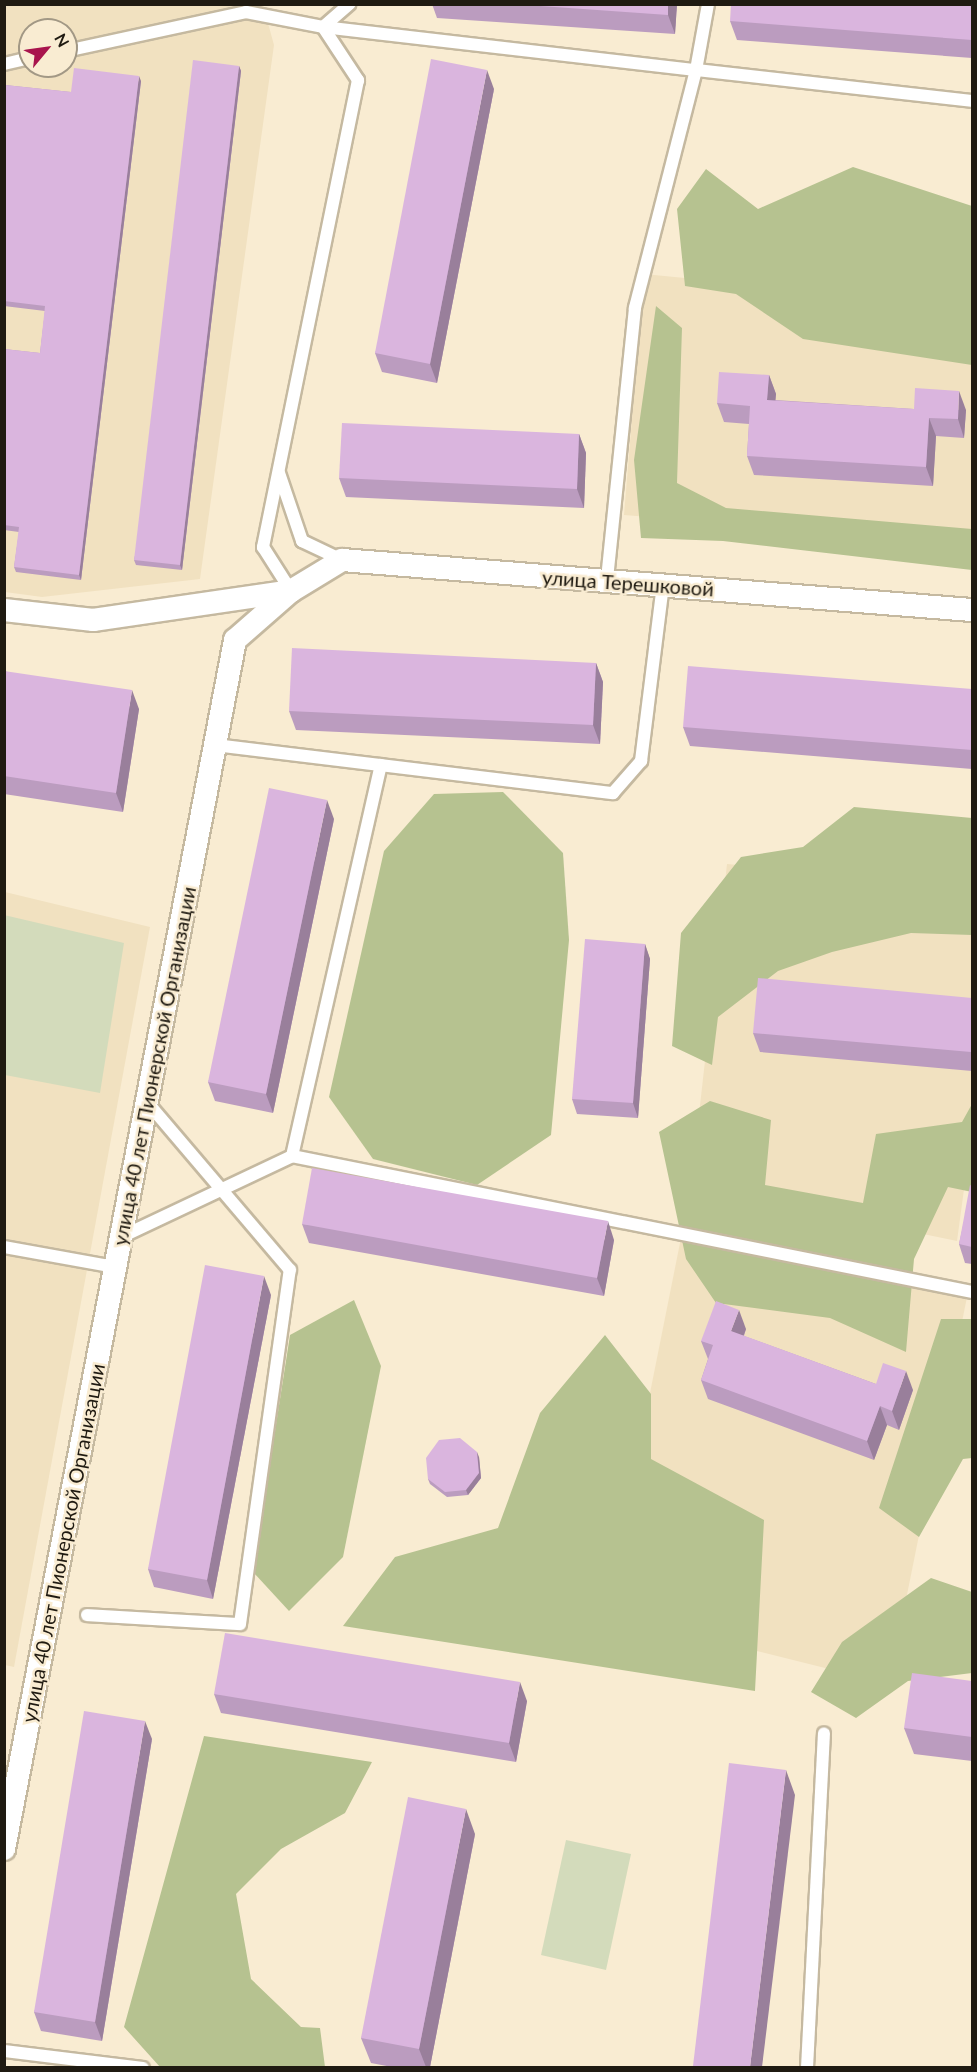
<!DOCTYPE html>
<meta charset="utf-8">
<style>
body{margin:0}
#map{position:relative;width:977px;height:2072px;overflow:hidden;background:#f9ecd2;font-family:Lato,sans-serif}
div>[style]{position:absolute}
.built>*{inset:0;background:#f1e1c0}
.green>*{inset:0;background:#d3dbbb}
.forest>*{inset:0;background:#b6c290}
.roads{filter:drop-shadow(2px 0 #c5b9a0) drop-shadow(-2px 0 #c5b9a0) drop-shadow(0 2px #c5b9a0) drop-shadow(0 -2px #c5b9a0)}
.lane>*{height:12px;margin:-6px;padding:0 6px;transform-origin:6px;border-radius:6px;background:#fff}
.street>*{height:22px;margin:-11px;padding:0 11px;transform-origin:11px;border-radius:11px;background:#fff}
.wall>*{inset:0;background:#bb9cbf}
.shaded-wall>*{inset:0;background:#997f9b}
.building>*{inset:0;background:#dab5de}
span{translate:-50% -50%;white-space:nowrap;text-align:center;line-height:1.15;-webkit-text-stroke:5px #f9ecd2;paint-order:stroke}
.street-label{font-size:20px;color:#1f1a11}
.frame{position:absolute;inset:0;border:6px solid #1f1a11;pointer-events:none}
.north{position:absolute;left:18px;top:18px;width:60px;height:60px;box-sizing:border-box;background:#f9ecd2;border:2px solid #a29885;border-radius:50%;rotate:61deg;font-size:16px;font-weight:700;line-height:24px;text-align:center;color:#1f1a11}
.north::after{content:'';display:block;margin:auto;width:21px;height:27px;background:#a8144d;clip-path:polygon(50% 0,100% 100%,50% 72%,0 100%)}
</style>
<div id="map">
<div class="built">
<div style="clip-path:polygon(evenodd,4px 5px,263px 5px,274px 45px,200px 579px,42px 597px,5px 592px,4px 5px,30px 30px,66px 30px,66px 66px,30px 66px,30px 30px)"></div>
<div style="clip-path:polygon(644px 274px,972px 306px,972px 543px,624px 515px)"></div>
<div style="clip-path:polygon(727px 864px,972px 886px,972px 1182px,965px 1182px,957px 1241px,691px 1186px)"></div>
<div style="clip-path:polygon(5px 892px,150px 927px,14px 1667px,5px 1665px)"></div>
<div style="clip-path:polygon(683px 1228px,968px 1292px,889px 1684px,606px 1613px)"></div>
</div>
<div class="green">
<div style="clip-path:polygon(4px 915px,124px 943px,100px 1093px,5px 1075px)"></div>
<div style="clip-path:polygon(566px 1840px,631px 1854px,606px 1970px,541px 1955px)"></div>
</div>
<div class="forest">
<div style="clip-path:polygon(853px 167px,972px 206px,972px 365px,803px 339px,736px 294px,685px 286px,677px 209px,706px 169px,758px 209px)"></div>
<div style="clip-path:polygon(656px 306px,682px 328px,677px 483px,726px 508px,972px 529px,972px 570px,723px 541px,641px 538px,634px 460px)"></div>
<div style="clip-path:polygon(503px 792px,563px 853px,569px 940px,551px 1135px,477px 1185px,373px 1159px,329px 1097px,384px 851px,434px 794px)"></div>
<div style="clip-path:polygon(854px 807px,972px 818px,972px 935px,911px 933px,832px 952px,778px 971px,718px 1017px,712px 1065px,672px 1046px,681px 933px,741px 857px,803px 847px)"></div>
<div style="clip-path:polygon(710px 1101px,771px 1120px,765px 1185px,863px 1203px,876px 1134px,962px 1122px,972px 1104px,972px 1192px,948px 1187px,914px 1259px,906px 1352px,830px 1318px,716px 1303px,686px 1259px,659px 1132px)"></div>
<div style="clip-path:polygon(354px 1300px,381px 1366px,343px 1557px,289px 1611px,253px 1572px,290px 1335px)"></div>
<div style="clip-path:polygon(941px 1319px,972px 1319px,972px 1458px,963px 1459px,919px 1537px,879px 1508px)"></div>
<div style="clip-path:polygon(605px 1335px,651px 1394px,651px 1459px,764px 1520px,755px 1691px,343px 1626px,395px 1557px,498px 1528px,540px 1413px)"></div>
<div style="clip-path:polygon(931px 1578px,972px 1592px,972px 1673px,908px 1681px,856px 1718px,811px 1692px,842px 1642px)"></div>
<div style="clip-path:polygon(204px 1736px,372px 1762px,345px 1813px,281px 1849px,236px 1894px,251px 1979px,301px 2027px,320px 2028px,325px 2067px,160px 2067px,124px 2027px)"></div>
</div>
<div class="roads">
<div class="lane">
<div style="left:708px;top:4px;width:67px;rotate:100.3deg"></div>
<div style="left:696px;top:70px;width:278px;rotate:6.4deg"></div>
<div style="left:323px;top:27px;width:375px;rotate:6.6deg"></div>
<div style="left:696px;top:70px;width:246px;rotate:104.4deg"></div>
<div style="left:635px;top:308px;width:274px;rotate:95.9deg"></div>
<div style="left:323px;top:27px;width:35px;rotate:-41deg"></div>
<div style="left:66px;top:51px;width:184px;rotate:-12.2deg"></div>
<div style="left:246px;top:12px;width:78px;rotate:11deg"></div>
<div style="left:323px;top:27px;width:64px;rotate:56.6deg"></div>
<div style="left:358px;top:80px;width:477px;rotate:101.5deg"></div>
<div style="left:263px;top:547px;width:52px;rotate:57.5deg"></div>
<div style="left:4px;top:64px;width:27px;rotate:-13deg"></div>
<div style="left:279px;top:473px;width:72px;rotate:71.3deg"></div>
<div style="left:302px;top:541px;width:44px;rotate:25.4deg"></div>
<div style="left:215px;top:745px;width:401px;rotate:6.9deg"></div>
<div style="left:613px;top:793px;width:43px;rotate:-48.8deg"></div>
<div style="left:641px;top:761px;width:177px;rotate:-82.9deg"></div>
<div style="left:292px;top:1156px;width:693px;rotate:11.31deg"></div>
<div style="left:121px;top:1237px;width:189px;rotate:-25.3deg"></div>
<div style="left:292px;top:1156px;width:401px;rotate:-77.2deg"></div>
<div style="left:4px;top:1247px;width:113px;rotate:10.2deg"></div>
<div style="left:87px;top:1615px;width:153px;rotate:3.4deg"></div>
<div style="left:240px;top:1624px;width:358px;rotate:-82deg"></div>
<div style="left:290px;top:1270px;width:221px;rotate:-130.4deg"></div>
<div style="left:4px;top:2051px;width:140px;rotate:7deg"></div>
<div style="left:807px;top:2068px;width:335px;rotate:-87.1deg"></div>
</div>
<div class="street">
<div style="left:4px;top:610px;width:90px;rotate:6.4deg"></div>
<div style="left:93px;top:620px;width:200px;rotate:-8.3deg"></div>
<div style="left:4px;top:1849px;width:1231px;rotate:-79.18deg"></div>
<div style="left:235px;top:640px;width:74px;rotate:-41.2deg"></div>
<div style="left:291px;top:591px;width:60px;rotate:-31.3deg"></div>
<div style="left:342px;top:560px;width:632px;rotate:4.54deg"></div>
</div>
</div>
<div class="wall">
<div style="clip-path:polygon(432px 4px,677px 4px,675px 34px,437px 18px)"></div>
<div style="clip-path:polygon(972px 4px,972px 58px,737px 40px,730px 21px)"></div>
<div style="clip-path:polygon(239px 66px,241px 71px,182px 570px,136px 565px,134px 560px)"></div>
<div style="clip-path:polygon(141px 81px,81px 580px,16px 572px,14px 567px,19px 532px,4px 530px,4px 349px,40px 353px,45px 311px,4px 306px,5px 85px,71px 92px)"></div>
<div style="clip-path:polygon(494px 89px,437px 383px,382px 372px,375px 353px)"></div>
<div style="clip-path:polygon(769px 375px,776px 394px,775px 400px,914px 409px,966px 410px,964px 438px,936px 436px,933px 486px,754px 475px,747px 456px,749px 424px,724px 422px,717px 403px)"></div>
<div style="clip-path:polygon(579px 434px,586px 453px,584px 508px,346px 497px,339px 478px)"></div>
<div style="clip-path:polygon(596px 663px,603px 682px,600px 744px,296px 730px,289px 711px)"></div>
<div style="clip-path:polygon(4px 671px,139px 709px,123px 812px,4px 794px)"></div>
<div style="clip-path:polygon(972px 689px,972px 769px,690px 746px,683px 727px)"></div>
<div style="clip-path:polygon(334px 819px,273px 1113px,215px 1101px,208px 1082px)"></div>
<div style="clip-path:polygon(645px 944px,650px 959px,638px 1118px,577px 1114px,572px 1099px)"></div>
<div style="clip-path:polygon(972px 998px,972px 1071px,760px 1052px,753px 1033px)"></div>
<div style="clip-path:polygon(972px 1186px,972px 1264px,965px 1263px,959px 1244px)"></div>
<div style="clip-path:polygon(302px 1224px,614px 1240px,604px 1296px,309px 1243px)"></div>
<div style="clip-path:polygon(271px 1295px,213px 1599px,154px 1587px,148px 1569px)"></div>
<div style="clip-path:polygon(746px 1329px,744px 1336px,876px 1384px,913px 1390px,899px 1430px,887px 1425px,874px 1460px,708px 1399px,701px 1380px,708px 1359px,701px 1341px)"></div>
<div style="clip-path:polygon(479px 1457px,481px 1478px,468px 1495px,447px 1497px,430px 1484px,428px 1479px)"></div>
<div style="clip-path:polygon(972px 1681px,972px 1761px,914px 1754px,904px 1728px)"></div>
<div style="clip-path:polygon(214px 1694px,527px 1701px,516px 1762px,221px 1713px)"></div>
<div style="clip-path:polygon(152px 1739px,102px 2041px,41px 2031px,34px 2012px)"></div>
<div style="clip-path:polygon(475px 1834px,430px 2067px,392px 2067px,371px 2063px,361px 2038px)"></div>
</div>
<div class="shaded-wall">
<div style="clip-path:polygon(668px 4px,677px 4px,675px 34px,668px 15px)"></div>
<div style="clip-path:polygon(239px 66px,241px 71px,182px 570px,180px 565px)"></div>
<div style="clip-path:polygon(487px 70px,494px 89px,437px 383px,430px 364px)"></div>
<div style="clip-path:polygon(139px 76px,141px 81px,81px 580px,79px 575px)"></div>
<div style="clip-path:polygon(769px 375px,776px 394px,774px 419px,767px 400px)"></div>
<div style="clip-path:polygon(959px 391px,966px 410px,964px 438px,958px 419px)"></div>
<div style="clip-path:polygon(929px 418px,936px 436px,933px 486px,926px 467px)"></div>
<div style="clip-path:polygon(579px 434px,586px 453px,584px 508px,577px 489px)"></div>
<div style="clip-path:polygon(596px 663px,603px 682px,600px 744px,593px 725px)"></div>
<div style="clip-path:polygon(132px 690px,139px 709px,123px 812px,116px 793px)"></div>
<div style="clip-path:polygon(327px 800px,334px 819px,273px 1113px,266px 1094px)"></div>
<div style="clip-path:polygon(645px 944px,650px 959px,638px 1118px,633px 1103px)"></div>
<div style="clip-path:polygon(608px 1221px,614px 1240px,604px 1296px,597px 1278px)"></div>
<div style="clip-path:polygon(264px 1276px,271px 1295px,213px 1599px,207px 1580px)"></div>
<div style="clip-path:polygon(739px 1310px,746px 1329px,738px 1350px,731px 1331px)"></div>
<div style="clip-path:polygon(906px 1371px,913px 1390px,899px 1430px,892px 1411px)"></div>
<div style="clip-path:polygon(880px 1406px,887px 1425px,874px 1460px,867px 1441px)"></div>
<div style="clip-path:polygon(477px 1452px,479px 1457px,481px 1478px,468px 1495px,466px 1490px)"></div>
<div style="clip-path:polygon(520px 1682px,527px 1701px,516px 1762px,509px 1743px)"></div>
<div style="clip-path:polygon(145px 1721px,152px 1739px,102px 2041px,95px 2022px)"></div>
<div style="clip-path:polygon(786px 1770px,795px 1795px,762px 2067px,750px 2067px)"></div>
<div style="clip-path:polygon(466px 1809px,475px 1834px,430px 2067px,426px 2067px,419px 2049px)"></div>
</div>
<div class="building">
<div style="clip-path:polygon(512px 4px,668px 4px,668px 15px)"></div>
<div style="clip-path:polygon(731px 4px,972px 4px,972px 40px,730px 21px)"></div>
<div style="clip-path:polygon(431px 59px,487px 70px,430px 364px,375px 353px)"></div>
<div style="clip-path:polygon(193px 60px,239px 66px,180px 565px,134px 560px)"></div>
<div style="clip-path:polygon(74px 68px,139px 76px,79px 575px,14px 567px,19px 527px,4px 525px,4px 349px,40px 353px,45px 306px,4px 301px,5px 85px,71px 92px)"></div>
<div style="clip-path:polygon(719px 372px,769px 375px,767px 400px,914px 409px,915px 388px,959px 391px,958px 419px,929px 418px,926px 467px,747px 456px,750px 406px,717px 403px)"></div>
<div style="clip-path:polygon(342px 423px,579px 434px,577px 489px,339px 478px)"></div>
<div style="clip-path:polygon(292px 648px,596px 663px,593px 725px,289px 711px)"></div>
<div style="clip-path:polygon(688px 666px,972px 689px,972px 750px,683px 727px)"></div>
<div style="clip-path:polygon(4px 671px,132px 690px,116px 793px,4px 776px)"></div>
<div style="clip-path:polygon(269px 788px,327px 800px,266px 1094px,208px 1082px)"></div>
<div style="clip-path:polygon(585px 939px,645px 944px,633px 1103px,572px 1099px)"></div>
<div style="clip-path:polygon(758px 978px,972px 998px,972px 1035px,971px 1052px,753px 1033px)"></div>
<div style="clip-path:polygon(312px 1168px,608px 1221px,597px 1278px,302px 1224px)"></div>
<div style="clip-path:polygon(970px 1185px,972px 1186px,972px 1247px,959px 1244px)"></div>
<div style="clip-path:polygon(205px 1265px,264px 1276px,207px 1580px,148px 1569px)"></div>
<div style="clip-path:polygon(716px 1301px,739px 1310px,731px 1331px,876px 1384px,883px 1363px,906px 1371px,892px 1411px,880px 1406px,867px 1441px,701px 1380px,713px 1345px,701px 1341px)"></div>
<div style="clip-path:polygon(460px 1438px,477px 1452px,479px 1473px,466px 1490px,445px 1492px,428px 1479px,426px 1458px,439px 1440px)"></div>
<div style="clip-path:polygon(225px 1633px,520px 1682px,509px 1743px,214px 1694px)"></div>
<div style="clip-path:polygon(912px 1673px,972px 1681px,972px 1737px,904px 1728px)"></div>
<div style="clip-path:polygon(84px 1711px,145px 1721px,95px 2022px,34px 2012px)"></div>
<div style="clip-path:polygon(729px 1763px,786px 1770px,750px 2067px,702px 2067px,693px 2066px)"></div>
<div style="clip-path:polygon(408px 1797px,466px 1809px,419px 2049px,361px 2038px)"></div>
</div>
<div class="street-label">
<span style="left:628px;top:583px;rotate:4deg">улица Терешковой</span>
<span style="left:154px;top:1066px;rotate:-79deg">улица 40 лет Пионерской Организации</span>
<span style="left:63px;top:1543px;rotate:-79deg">улица 40 лет Пионерской Организации</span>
</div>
<div class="frame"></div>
<div class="north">N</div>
</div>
